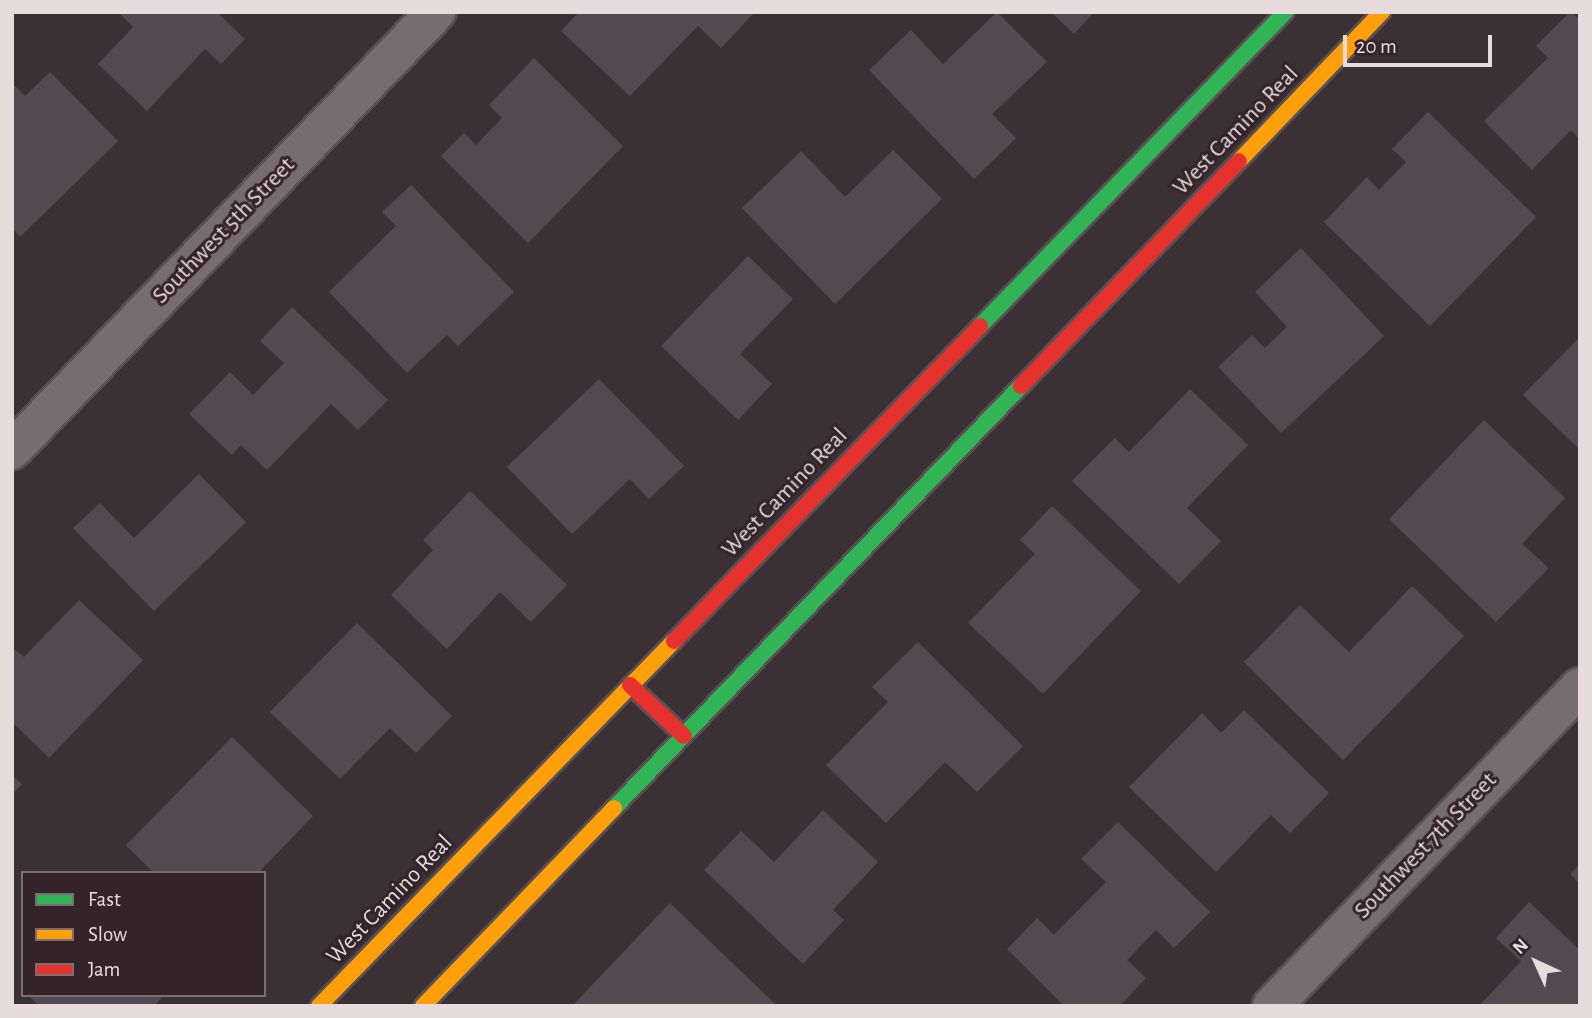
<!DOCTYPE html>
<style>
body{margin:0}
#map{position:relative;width:1592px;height:1018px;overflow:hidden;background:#3b3134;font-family:"Alegreya Sans",sans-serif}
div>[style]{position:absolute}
.building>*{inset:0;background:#544950}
.roads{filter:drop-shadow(2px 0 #595053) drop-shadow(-2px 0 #595053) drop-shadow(0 2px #595053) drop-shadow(0 -2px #595053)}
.street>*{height:38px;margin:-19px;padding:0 19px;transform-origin:19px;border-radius:19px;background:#766d70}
.fast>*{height:16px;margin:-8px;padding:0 8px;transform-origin:8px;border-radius:8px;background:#30b455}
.slow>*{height:16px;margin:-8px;padding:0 8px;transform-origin:8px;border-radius:8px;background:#ff9f0a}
.jam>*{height:16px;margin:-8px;padding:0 8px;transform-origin:8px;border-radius:8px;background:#e5322d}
span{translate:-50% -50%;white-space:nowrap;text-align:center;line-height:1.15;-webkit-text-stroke:6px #342328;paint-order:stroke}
.street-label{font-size:24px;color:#e7dbde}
.frame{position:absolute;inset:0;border:14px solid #e7dbde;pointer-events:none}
.legend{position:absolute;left:21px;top:871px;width:245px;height:126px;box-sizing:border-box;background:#342328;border:2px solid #7c6d71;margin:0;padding:9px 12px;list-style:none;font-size:21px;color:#e7dbde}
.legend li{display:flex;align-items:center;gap:14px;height:35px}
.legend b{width:35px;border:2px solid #7c6d71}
.north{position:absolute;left:1501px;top:927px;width:70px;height:70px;-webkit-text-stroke:5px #342328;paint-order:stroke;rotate:315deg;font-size:19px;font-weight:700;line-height:28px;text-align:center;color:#e7dbde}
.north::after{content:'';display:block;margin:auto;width:24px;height:32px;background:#e7dbde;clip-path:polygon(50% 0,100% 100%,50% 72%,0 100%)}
.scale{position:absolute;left:1343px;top:35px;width:149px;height:32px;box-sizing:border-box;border:4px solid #e7dbde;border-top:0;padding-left:9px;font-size:21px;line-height:24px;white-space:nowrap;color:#e7dbde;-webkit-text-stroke:5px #342328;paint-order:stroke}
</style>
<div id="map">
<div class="building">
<div style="clip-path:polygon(118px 12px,217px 12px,245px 39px,221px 64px,205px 49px,147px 111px,98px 64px,133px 27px)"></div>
<div style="clip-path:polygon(579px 12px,755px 12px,721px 48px,698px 26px,630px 96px,561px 31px)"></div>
<div style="clip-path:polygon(997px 12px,1047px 62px,992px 114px,1016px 138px,974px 179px,869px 70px,911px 30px,943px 64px)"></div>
<div style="clip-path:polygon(1051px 12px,1094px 12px,1074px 34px)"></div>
<div style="clip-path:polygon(1570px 12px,1580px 19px,1580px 140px,1571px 130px,1532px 170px,1484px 121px,1548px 58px,1536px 46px)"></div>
<div style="clip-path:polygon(534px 58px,623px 146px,528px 243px,441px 156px,464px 133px,476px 145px,502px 118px,489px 105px)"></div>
<div style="clip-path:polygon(50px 72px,118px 141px,20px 237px,12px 228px,12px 83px,25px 96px)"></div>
<div style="clip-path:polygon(1428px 112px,1536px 217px,1430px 326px,1324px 222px,1367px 177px,1379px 190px,1406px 162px,1392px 149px)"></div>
<div style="clip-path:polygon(893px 150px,942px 199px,835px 304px,742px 208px,801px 151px,845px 197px)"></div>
<div style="clip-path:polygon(411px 185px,514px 292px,458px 346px,447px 335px,407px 373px,329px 292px,396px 226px,382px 212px)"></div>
<div style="clip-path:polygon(1301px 248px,1384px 336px,1281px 433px,1218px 367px,1252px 335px,1265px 348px,1287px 327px,1255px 292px)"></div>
<div style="clip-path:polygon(748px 256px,793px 299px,740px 354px,772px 384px,738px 420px,661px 346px)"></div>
<div style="clip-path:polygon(292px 307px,388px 400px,358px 430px,331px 404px,267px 470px,241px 445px,232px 455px,189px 414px,230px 372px,253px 395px,284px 363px,260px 341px)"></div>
<div style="clip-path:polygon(1580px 337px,1580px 450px,1523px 395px)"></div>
<div style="clip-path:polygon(599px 379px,684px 466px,649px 499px,630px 479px,572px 534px,507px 467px)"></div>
<div style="clip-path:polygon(1190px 389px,1248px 445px,1187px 508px,1221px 541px,1179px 584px,1072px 481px,1115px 438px,1129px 452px)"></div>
<div style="clip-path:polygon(1484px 420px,1565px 498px,1522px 544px,1549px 568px,1496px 622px,1389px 519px)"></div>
<div style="clip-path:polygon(199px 474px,246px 522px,154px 611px,73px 528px,100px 503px,134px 538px)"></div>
<div style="clip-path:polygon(470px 491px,567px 585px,531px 622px,500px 592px,447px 649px,391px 595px,433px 550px,423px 540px)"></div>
<div style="clip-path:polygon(1052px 506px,1141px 591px,1043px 694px,968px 623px,1035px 554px,1020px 540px)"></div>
<div style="clip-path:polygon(1412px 586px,1464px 636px,1343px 760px,1244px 662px,1300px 605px,1349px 652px)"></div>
<div style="clip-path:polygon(79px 600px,143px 660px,49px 758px,12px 722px,12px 647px,24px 657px)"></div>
<div style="clip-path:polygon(357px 623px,452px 716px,416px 753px,390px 728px,340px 779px,270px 712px)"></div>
<div style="clip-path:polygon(918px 642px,1023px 746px,977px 792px,945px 762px,886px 823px,826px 765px,888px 702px,872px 687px)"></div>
<div style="clip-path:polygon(1244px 710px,1329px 793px,1290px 833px,1271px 815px,1216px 872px,1129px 787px,1202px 713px,1221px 733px)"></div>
<div style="clip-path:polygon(232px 737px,313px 816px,258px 873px,154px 873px,126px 845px)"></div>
<div style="clip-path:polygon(12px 775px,22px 784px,12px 795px)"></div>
<div style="clip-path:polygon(823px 810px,878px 862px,833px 910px,844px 920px,803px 964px,704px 870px,741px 831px,774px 862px)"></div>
<div style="clip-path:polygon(1118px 822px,1210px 912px,1174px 948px,1156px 930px,1127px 960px,1146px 978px,1120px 1006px,1064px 1006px,1007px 949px,1037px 918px,1054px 935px,1106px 882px,1081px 859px)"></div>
<div style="clip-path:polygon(1580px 864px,1580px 884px,1570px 874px)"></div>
<div style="clip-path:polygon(1529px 902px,1580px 950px,1580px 1006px,1479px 1006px,1521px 961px,1496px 938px)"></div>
<div style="clip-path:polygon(670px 903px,777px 1006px,572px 1006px)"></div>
<div style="clip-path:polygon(28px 995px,164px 995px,154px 1006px,39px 1006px)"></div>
</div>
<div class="roads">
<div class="street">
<div style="left:12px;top:450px;width:610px;rotate:-45.93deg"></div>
<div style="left:1272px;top:1006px;width:443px;rotate:-46deg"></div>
</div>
<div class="fast">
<div style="left:980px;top:326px;width:438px;rotate:-45.8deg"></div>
<div style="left:614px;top:808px;width:586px;rotate:-46.04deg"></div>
</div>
<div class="slow">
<div style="left:1239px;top:161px;width:207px;rotate:-46.2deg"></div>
<div style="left:319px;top:1006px;width:509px;rotate:-45.8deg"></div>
<div style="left:423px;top:1006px;width:275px;rotate:-46deg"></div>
</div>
<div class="jam">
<div style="left:1021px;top:386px;width:313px;rotate:-45.9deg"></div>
<div style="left:674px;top:641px;width:439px;rotate:-45.8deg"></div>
<div style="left:630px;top:685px;width:74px;rotate:43.4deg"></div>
</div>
</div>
<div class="street-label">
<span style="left:1236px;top:131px;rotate:-46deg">West Camino Real</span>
<span style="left:224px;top:231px;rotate:-46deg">Southwest 5th Street</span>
<span style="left:785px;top:493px;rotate:-46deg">West Camino Real</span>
<span style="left:1426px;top:846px;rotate:-46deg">Southwest 7th Street</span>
<span style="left:390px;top:900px;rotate:-46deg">West Camino Real</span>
</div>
<div class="frame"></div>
<ul class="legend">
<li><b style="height:9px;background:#30b455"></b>Fast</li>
<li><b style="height:9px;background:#ff9f0a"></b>Slow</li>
<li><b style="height:9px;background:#e5322d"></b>Jam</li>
</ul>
<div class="north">N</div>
<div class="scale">20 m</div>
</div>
